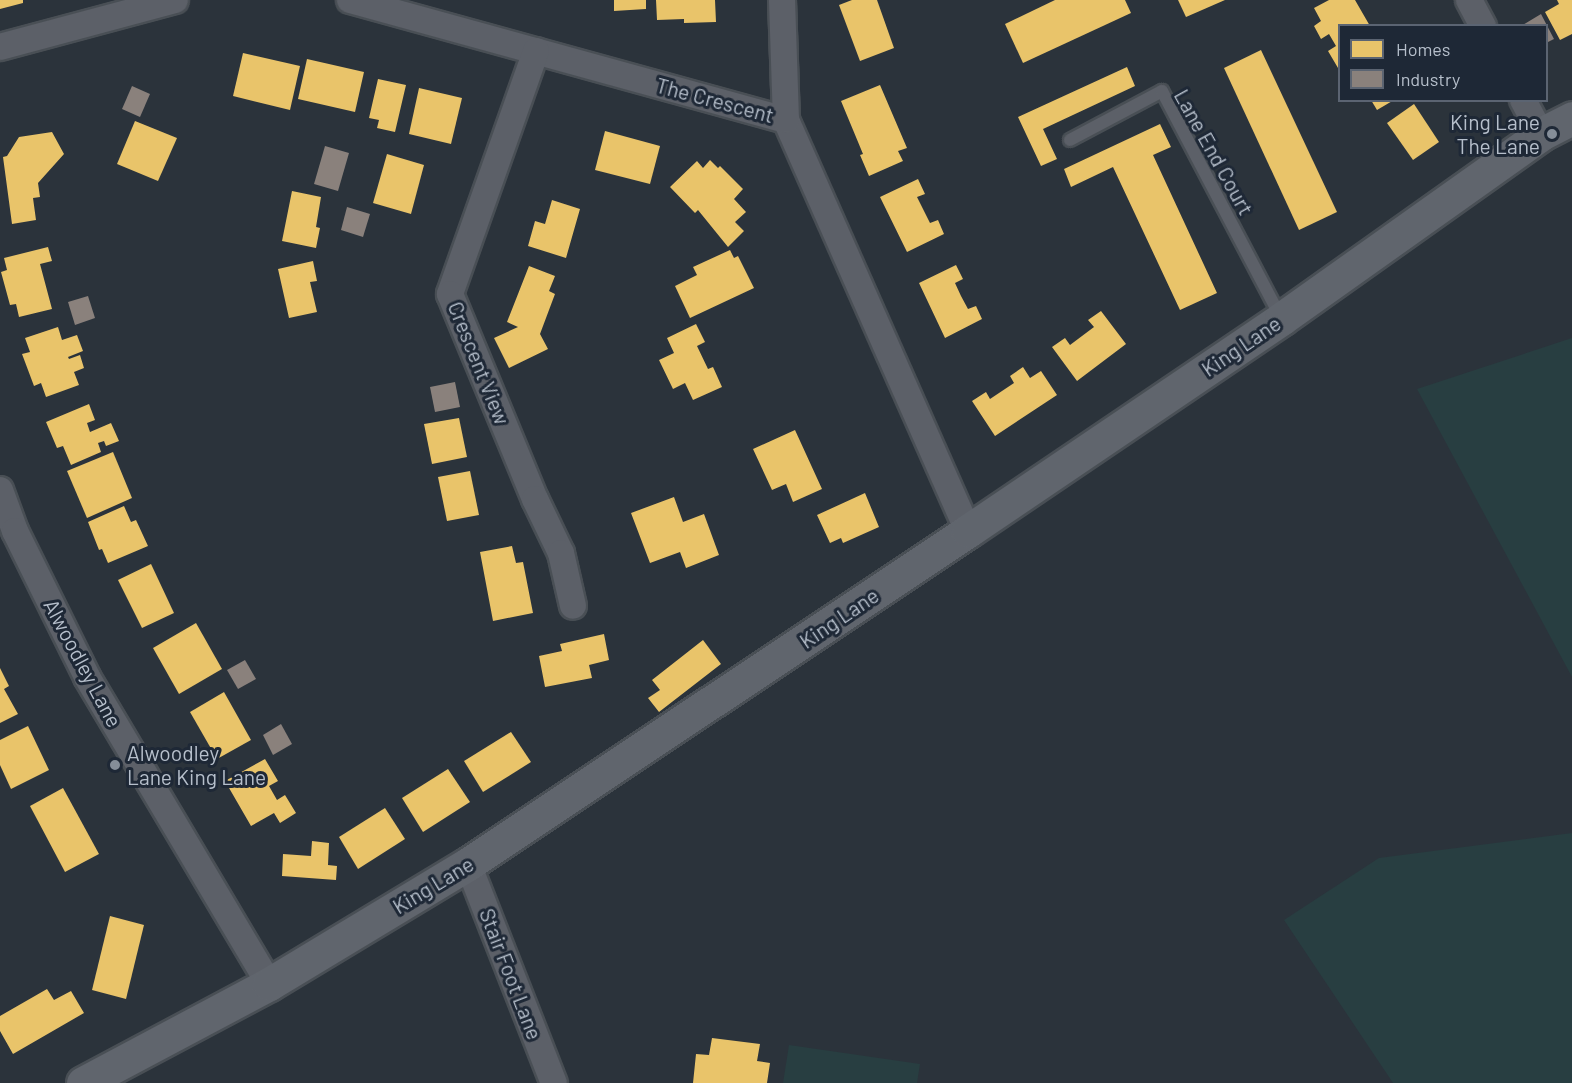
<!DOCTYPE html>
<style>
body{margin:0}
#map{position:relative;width:1572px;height:1083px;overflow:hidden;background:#2b333b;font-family:Barlow,sans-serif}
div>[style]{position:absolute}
.green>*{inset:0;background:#283e41}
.homes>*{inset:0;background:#e9c46a}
.industry>*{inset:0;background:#8a817c}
.roads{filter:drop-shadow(2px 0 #494f55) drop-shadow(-2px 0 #494f55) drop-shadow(0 2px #494f55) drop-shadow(0 -2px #494f55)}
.lane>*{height:12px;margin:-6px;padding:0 6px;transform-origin:6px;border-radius:6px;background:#5c6068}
.street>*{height:26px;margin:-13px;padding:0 13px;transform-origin:13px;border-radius:13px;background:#5c6068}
.secondary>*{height:33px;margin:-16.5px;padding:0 16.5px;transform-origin:16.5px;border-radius:16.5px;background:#60656d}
.dots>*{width:16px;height:16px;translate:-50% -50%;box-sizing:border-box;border:3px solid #1e2836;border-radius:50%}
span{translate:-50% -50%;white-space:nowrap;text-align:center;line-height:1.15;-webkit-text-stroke:6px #1e2836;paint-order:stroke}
.street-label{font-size:21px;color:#b6bfcb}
.poi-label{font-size:21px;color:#b6bfcb}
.right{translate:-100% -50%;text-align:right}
.left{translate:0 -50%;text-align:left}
.legend{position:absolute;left:1338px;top:24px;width:210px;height:78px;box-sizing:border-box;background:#1e2836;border:2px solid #5b6472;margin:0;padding:8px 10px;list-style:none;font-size:18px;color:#b6bfcb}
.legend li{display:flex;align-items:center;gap:12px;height:30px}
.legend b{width:30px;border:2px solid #5b6472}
</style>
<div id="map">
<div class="green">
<div style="clip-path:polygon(1572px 338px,1572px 677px,1417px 389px)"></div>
<div style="clip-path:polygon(1572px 833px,1572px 1083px,1393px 1083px,1284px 920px,1379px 858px)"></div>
<div style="clip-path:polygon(789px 1045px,920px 1064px,917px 1083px,783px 1083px)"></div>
</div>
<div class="homes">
<div style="clip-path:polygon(0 0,23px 0,23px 3px,0 9px)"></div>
<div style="clip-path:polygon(614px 0,646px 0,646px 9px,614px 11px)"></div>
<div style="clip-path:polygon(656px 0,715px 0,716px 22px,684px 23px,684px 19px,657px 20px)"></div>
<div style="clip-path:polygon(852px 0,877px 0,894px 48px,860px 61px,839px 5px)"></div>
<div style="clip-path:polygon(1055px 0,1125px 0,1131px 13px,1023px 63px,1005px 24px)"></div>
<div style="clip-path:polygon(1178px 0,1225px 0,1186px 17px)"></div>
<div style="clip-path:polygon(1329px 0,1355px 0,1370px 26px,1340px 26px,1338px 68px,1328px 51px,1336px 46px,1329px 34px,1321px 39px,1314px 26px,1321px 21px,1314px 8px)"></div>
<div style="clip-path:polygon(1557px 0,1572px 0,1572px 34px,1560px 40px,1545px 12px,1559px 4px)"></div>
<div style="clip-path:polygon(1261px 50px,1337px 212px,1299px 230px,1224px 68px)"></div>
<div style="clip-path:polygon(243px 53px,300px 66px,290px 110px,233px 96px)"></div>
<div style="clip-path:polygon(307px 59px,364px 72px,355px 112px,298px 99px)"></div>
<div style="clip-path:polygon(1127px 67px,1135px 86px,1043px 129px,1057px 159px,1041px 166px,1018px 117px)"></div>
<div style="clip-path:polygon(378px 79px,406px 85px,395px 132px,377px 128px,379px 120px,369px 118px)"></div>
<div style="clip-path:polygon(880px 85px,907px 148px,898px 151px,903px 161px,869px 176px,860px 155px,863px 154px,841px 101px)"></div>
<div style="clip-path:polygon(419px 88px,462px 98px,451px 144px,409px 134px)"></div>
<div style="clip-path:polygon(1371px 100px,1394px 100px,1377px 110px)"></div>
<div style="clip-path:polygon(1414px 104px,1439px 142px,1413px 160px,1387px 123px)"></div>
<div style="clip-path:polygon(135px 121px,177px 138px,158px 181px,117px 164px)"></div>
<div style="clip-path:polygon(1160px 124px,1171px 147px,1153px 155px,1217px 293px,1180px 310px,1113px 167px,1071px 187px,1064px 169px)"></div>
<div style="clip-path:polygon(605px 131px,660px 146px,650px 184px,595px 170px)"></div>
<div style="clip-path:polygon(52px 132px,64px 154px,38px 183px,40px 197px,33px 198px,36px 220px,12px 224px,3px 157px,7px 156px,19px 137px)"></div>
<div style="clip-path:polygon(387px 154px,424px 165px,411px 214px,373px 203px)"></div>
<div style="clip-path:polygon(710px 160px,718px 168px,720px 166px,743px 189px,734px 199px,746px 212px,735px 222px,744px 231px,728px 247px,698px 210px,695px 213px,670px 187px,697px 161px,703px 168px)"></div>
<div style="clip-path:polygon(918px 179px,925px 194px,917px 197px,930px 223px,938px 220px,944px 234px,907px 252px,880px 197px)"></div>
<div style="clip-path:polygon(292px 191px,321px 197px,316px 227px,320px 228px,316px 248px,282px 241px)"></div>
<div style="clip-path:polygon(552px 200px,580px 209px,566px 258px,528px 246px,535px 221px,545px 224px)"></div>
<div style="clip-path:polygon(48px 247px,52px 261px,40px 264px,52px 309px,19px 317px,16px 304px,10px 305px,1px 272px,7px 270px,4px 258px)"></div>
<div style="clip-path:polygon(730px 250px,734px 258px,738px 256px,754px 288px,690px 318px,675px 286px,697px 275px,693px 267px)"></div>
<div style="clip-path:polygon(313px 261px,317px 281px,310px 282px,317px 312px,289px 318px,278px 269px)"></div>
<div style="clip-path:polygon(956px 265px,963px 279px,955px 283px,961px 296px,968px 309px,976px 306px,982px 319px,945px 338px,919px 283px)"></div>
<div style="clip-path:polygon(529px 266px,555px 276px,549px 291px,555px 294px,540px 334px,548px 349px,509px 368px,494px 338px,518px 327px,507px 322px)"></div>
<div style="clip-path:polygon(1101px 311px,1126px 344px,1077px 381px,1052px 347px,1065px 338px,1070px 345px,1094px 327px,1088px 320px)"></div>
<div style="clip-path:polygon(696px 324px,705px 342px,697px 346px,708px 369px,713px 367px,722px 387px,693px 400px,685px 383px,673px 389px,659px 360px,674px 353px,667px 338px)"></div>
<div style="clip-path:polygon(58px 327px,62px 340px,77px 335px,83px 351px,68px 357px,69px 359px,80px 355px,84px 368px,74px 372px,79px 385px,46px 397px,41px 383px,34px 386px,22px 354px,30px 352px,25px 338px)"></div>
<div style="clip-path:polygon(1023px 367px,1030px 378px,1041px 371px,1057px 395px,995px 436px,972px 401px,986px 392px,990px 399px,1014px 383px,1010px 376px)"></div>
<div style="clip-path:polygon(89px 404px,95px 420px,87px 423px,90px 432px,111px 423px,119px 441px,106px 446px,104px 441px,98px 443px,101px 452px,71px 465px,63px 446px,57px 448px,46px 422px)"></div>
<div style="clip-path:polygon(459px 418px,467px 457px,432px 464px,424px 424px)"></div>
<div style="clip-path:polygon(795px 430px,822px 489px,793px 502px,786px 484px,772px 490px,753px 449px)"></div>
<div style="clip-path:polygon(113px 452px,132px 498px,87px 518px,67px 471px)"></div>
<div style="clip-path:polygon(470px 471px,479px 515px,447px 521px,438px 477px)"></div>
<div style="clip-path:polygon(865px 493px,879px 527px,843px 543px,841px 538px,830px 543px,817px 515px)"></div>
<div style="clip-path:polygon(674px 497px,683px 522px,704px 514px,719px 555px,686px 568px,680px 552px,650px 563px,631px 513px)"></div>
<div style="clip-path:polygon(124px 506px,131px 522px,136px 520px,148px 546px,108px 563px,102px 549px,99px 550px,88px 522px)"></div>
<div style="clip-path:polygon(512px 546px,516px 563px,523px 562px,533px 613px,493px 621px,480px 552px)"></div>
<div style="clip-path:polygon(151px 564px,174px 613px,142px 628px,118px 580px)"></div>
<div style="clip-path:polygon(196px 623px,222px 669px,179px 694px,153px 648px)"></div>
<div style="clip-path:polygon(604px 634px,609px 660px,589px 665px,592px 678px,545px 687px,539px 656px,562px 651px,560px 644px)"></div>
<div style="clip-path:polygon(703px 640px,721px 664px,659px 712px,648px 698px,660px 690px,652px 680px)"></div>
<div style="clip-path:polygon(0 668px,9px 686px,4px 689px,18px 714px,0 723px)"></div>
<div style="clip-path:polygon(224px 692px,251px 740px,217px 759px,190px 712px)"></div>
<div style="clip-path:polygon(28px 726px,49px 770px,11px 789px,0 765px,0 740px)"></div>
<div style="clip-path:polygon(511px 732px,531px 762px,483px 792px,464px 761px)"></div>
<div style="clip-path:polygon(265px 759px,278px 781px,269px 786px,277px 800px,285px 795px,296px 813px,280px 823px,274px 813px,251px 826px,225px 781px)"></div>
<div style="clip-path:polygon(448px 769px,470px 802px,423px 832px,402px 798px)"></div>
<div style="clip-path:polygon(63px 788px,99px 854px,65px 872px,30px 806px)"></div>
<div style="clip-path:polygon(385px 808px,405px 839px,358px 869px,339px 837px)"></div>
<div style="clip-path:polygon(312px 841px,329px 843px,328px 865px,337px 866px,336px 880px,282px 876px,283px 854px,311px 856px)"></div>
<div style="clip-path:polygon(110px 916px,144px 925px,126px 999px,92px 990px)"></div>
<div style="clip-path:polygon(47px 989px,54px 1000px,71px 991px,84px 1013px,13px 1054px,0 1031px,0 1016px)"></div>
<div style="clip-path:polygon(712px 1038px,760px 1044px,757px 1061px,770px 1063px,767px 1083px,693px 1083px,696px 1054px,709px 1055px)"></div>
</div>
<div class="industry">
<div style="clip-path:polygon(1541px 14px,1554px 39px,1546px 43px,1546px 26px,1521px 26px)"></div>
<div style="clip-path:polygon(132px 86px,150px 94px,140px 117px,122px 109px)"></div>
<div style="clip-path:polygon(325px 146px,349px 153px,338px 191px,314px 184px)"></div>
<div style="clip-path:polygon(347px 207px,370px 214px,363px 237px,341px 230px)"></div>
<div style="clip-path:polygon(88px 296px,95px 318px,75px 325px,68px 302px)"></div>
<div style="clip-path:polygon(455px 382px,460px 407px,435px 412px,430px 387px)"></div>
<div style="clip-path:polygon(245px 660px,256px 679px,238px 689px,227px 670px)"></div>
<div style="clip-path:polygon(281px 724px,292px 744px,273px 755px,263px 735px)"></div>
</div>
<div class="roads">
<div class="lane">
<div style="left:1070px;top:140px;width:104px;rotate:-28deg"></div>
<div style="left:1162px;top:91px;width:256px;rotate:62.3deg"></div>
</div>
<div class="street">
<div style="left:350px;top:0;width:452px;rotate:15.4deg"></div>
<div style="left:786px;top:120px;width:449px;rotate:66.1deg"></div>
<div style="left:782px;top:0;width:120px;rotate:88.1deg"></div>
<div style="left:1469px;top:0;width:30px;rotate:62deg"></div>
<div style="left:0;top:47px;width:181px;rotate:-15deg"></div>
<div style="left:536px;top:51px;width:258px;rotate:109.5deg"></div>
<div style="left:450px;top:294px;width:222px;rotate:67.5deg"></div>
<div style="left:535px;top:499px;width:60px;rotate:64.3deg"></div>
<div style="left:561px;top:553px;width:54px;rotate:77.2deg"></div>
<div style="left:1523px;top:100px;width:38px;rotate:62deg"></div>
<div style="left:0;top:490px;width:44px;rotate:69.9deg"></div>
<div style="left:15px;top:531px;width:163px;rotate:63.7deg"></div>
<div style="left:87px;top:677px;width:357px;rotate:59.3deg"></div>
<div style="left:468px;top:864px;width:235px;rotate:68.6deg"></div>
</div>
<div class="secondary">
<div style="left:83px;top:1083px;width:211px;rotate:-28deg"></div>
<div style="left:269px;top:984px;width:232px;rotate:-31.1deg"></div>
<div style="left:468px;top:864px;width:601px;rotate:-33.66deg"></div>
<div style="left:968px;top:531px;width:378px;rotate:-34.1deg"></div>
<div style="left:1281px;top:319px;width:319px;rotate:-35.4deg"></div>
<div style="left:1541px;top:134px;width:35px;rotate:-27deg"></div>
</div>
</div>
<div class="dots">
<div style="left:1552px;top:134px;background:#858e99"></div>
<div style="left:115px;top:765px;background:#858e99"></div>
</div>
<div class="street-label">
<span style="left:715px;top:100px;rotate:15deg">The Crescent</span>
<span style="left:1214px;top:152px;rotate:61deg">Lane End Court</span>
<span style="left:1241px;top:346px;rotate:-34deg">King Lane</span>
<span style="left:479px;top:363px;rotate:68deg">Crescent View</span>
<span style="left:839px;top:618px;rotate:-34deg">King Lane</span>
<span style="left:83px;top:663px;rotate:62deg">Alwoodley Lane</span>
<span style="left:433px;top:885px;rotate:-31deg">King Lane</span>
<span style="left:511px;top:974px;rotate:69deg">Stair Foot Lane</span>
</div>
<div class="poi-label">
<span class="right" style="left:1540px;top:134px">King Lane<br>The Lane</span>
<span class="left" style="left:127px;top:765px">Alwoodley<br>Lane King Lane</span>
</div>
<ul class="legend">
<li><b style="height:16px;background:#e9c46a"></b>Homes</li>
<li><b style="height:16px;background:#8a817c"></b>Industry</li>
</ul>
</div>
